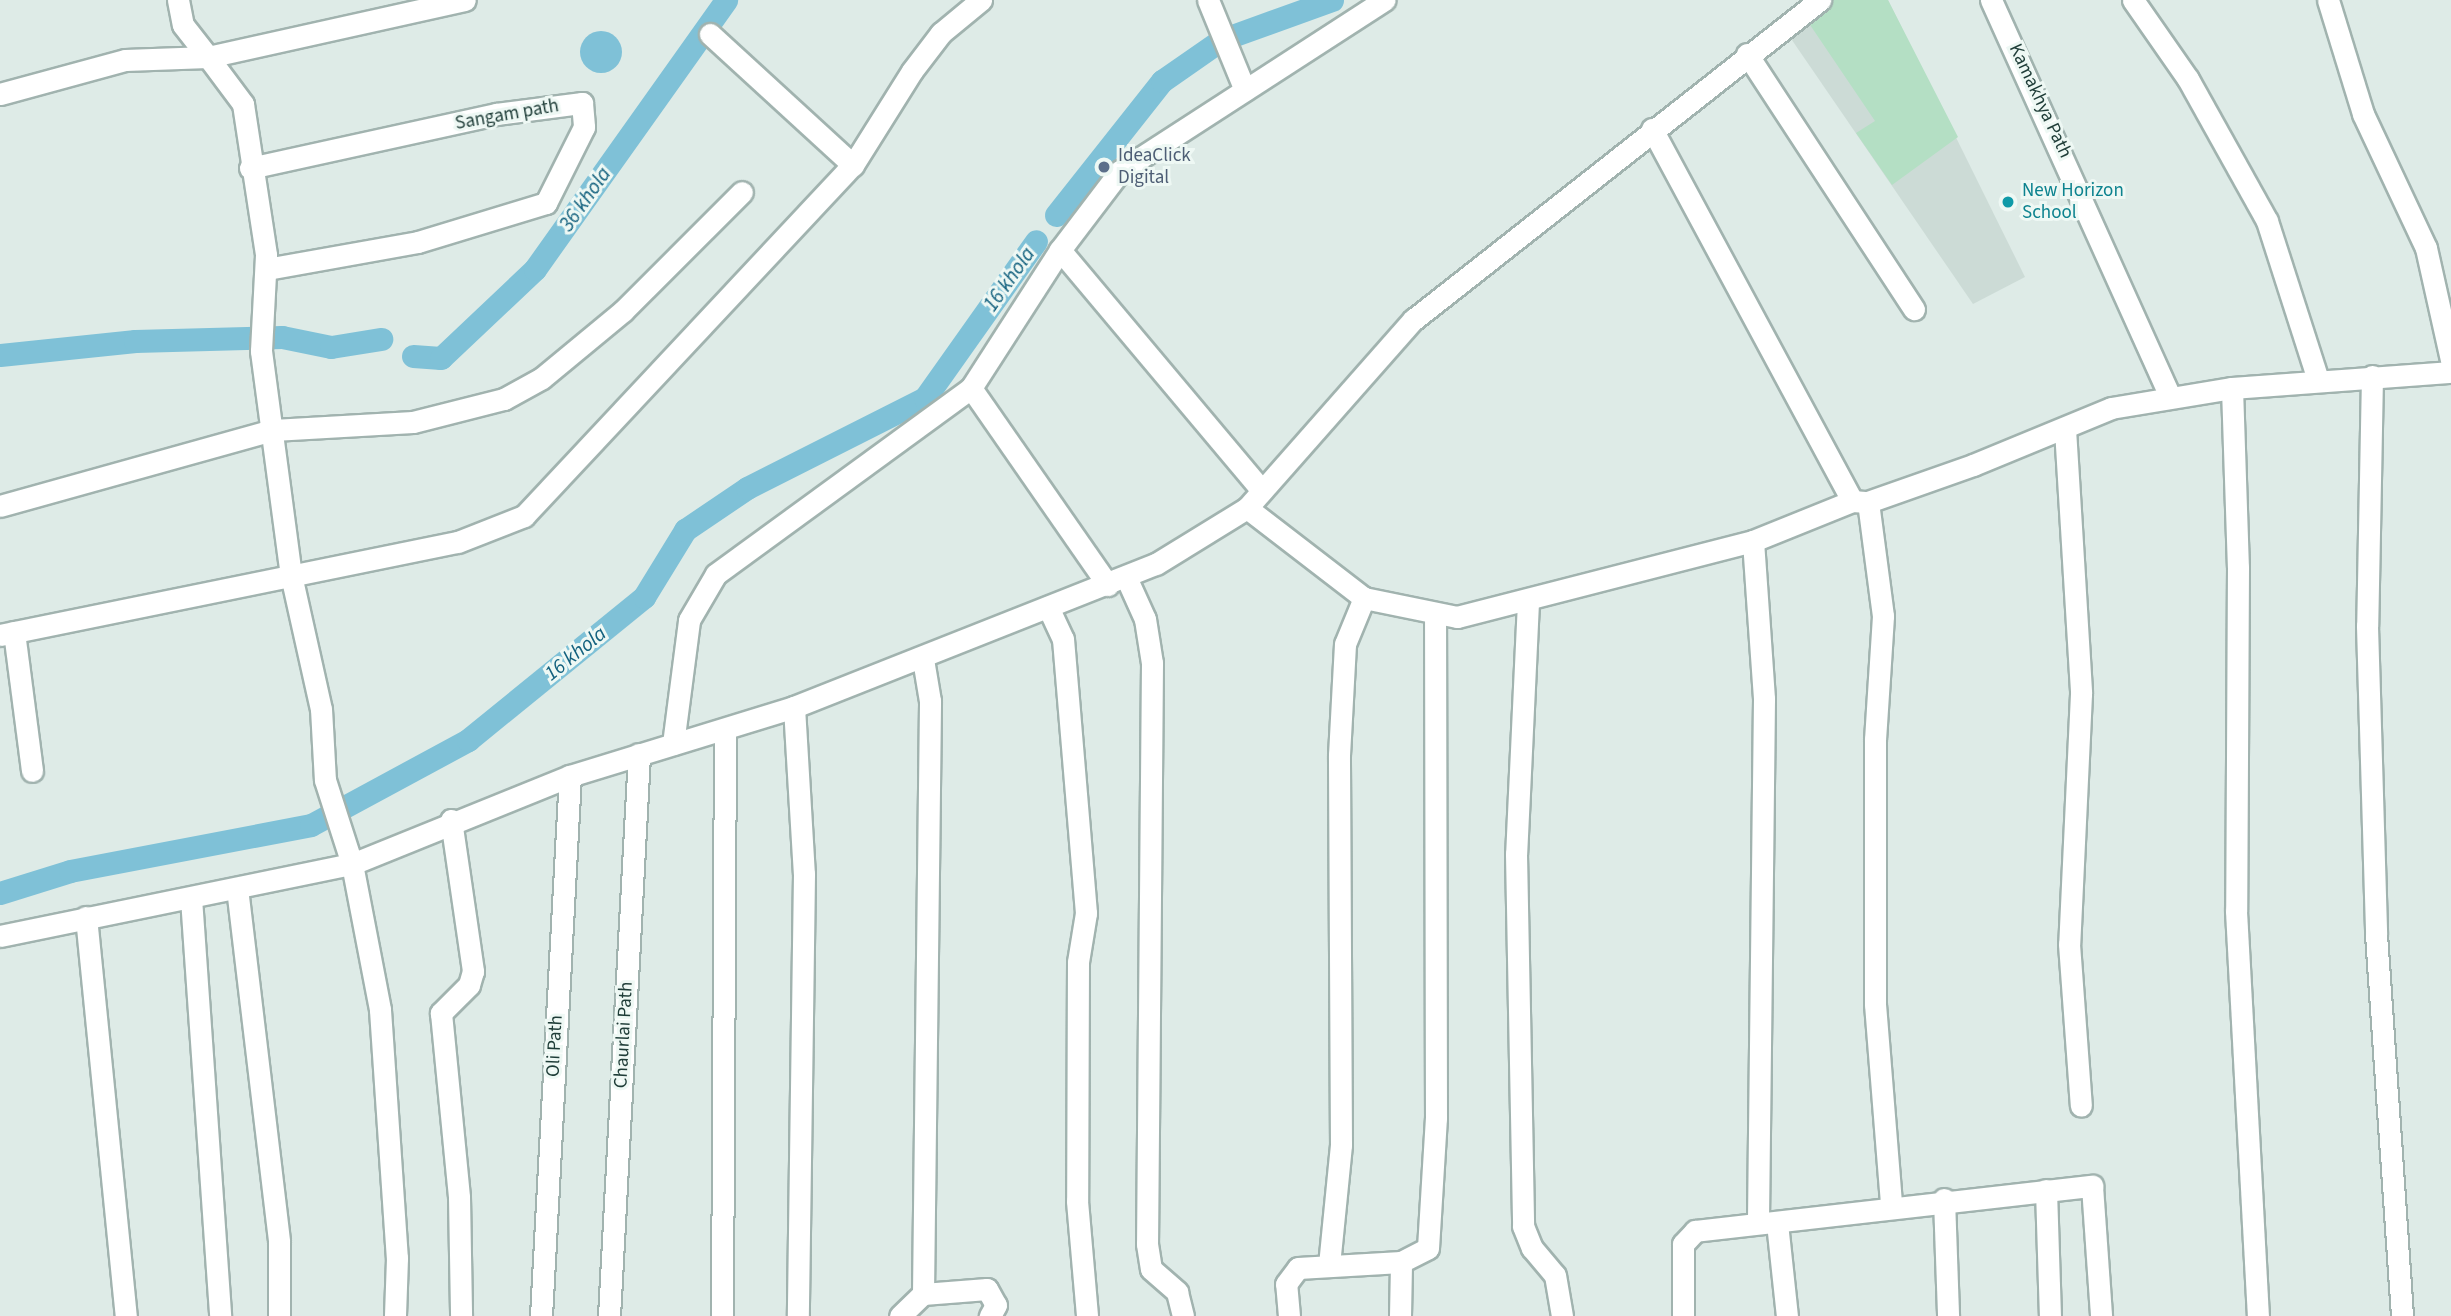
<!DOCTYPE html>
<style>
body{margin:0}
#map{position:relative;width:2451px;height:1316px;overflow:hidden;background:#deebe7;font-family:"Source Sans 3",sans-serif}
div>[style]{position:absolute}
.built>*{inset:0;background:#ccdbd6}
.green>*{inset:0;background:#b4dfc4}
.water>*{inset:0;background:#7fc1d7}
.round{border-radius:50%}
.canal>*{height:23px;margin:-11.5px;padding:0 11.5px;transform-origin:11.5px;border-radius:11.5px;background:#7fc1d7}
.roads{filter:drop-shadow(2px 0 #a1b3af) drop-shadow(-2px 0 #a1b3af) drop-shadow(0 2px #a1b3af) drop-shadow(0 -2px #a1b3af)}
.minor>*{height:21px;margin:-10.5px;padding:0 10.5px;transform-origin:10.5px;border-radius:10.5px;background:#fff}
.tertiary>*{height:21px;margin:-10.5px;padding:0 10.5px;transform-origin:10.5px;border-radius:10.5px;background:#fff}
.dots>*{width:19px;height:19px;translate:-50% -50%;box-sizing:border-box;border:4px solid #eef8f4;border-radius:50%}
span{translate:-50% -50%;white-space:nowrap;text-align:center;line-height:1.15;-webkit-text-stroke:6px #eef8f4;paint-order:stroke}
.street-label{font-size:19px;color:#1e3c37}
.service-label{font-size:19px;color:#4e5e75}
.left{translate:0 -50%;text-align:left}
.culture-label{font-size:19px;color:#0d838f}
.water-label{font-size:21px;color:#13617e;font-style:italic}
</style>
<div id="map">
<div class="built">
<div style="clip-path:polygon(1888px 0,2025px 277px,1973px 304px,1783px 27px)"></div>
</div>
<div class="green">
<div style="clip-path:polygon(1820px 0,1888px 0,1958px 137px,1892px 185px,1856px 133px,1875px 121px,1802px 13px)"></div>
</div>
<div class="water">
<div class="round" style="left:580px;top:31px;width:42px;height:42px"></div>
</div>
<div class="canal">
<div style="left:1056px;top:215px;width:171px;rotate:-51.7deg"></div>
<div style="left:1162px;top:81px;width:72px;rotate:-34.8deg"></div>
<div style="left:1221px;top:40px;width:118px;rotate:-19.8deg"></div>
<div style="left:0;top:355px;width:136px;rotate:-5.9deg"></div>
<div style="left:135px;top:341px;width:147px;rotate:-1.6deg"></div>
<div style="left:282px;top:337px;width:50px;rotate:11.5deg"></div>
<div style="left:331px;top:347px;width:51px;rotate:-9.1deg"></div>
<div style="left:413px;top:356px;width:28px;rotate:4deg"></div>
<div style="left:441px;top:358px;width:129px;rotate:-43.4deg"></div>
<div style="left:535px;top:269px;width:330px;rotate:-54.6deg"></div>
<div style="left:0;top:893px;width:73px;rotate:-17.4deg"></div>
<div style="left:70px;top:871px;width:245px;rotate:-10.8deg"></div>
<div style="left:311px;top:825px;width:179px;rotate:-28.4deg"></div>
<div style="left:468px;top:740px;width:227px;rotate:-39.1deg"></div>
<div style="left:644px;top:597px;width:79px;rotate:-58.5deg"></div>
<div style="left:685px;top:530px;width:75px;rotate:-34.1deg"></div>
<div style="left:747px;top:488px;width:199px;rotate:-26.8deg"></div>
<div style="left:925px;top:398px;width:192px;rotate:-54.7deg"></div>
</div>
<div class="roads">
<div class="minor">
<div style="left:178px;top:0;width:25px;rotate:79deg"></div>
<div style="left:183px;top:25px;width:41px;rotate:52deg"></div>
<div style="left:208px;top:57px;width:263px;rotate:-12.5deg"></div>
<div style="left:1208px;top:0;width:97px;rotate:67.7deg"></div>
<div style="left:1991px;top:0;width:435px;rotate:65.7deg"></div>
<div style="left:2133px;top:0;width:96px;rotate:55.2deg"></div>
<div style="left:2188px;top:79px;width:162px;rotate:60.9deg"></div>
<div style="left:2267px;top:221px;width:167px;rotate:72.2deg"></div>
<div style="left:2328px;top:0;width:119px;rotate:72.9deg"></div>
<div style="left:2363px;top:114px;width:148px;rotate:64.8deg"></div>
<div style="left:2426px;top:248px;width:115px;rotate:77.4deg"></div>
<div style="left:710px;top:34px;width:194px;rotate:42.5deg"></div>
<div style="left:1747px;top:54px;width:305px;rotate:56.8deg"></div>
<div style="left:0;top:94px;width:130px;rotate:-15.2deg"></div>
<div style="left:125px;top:60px;width:83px;rotate:-2.1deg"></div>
<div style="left:208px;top:57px;width:59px;rotate:53.3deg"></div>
<div style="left:243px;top:104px;width:153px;rotate:81.3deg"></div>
<div style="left:266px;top:255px;width:96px;rotate:93deg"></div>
<div style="left:261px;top:351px;width:226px;rotate:82.4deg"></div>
<div style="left:291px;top:575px;width:137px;rotate:77.4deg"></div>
<div style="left:321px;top:709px;width:71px;rotate:86.8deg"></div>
<div style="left:325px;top:780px;width:88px;rotate:72.2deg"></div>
<div style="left:352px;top:864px;width:149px;rotate:79.1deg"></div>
<div style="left:380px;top:1010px;width:249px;rotate:86.1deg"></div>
<div style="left:397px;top:1258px;width:58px;rotate:92deg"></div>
<div style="left:1652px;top:129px;width:422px;rotate:61.7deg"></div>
<div style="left:250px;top:168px;width:252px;rotate:-12.4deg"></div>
<div style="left:496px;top:114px;width:87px;rotate:-7.3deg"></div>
<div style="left:582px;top:103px;width:24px;rotate:85deg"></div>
<div style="left:584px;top:127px;width:85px;rotate:116.6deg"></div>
<div style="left:546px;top:203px;width:134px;rotate:163.1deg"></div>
<div style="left:418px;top:242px;width:153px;rotate:169.9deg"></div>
<div style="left:1060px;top:250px;width:314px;rotate:50deg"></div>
<div style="left:2372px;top:376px;width:250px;rotate:91.1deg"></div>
<div style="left:2367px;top:626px;width:308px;rotate:88.3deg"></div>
<div style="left:2376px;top:934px;width:383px;rotate:86.1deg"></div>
<div style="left:971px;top:388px;width:240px;rotate:55.2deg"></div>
<div style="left:2232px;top:388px;width:179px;rotate:88.1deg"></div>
<div style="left:2238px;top:567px;width:344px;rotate:90.3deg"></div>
<div style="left:2236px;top:911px;width:406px;rotate:86.9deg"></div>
<div style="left:2065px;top:429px;width:265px;rotate:86.5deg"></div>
<div style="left:2081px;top:694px;width:250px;rotate:92.7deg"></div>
<div style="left:2069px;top:944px;width:162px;rotate:85.8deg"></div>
<div style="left:1868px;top:502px;width:115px;rotate:82.5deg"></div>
<div style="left:1883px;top:616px;width:123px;rotate:93.7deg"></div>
<div style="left:1875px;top:739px;width:265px;rotate:90deg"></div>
<div style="left:1875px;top:1004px;width:202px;rotate:85.4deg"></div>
<div style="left:0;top:506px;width:283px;rotate:-15.6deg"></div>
<div style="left:273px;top:430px;width:140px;rotate:-3.3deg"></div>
<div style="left:413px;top:422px;width:94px;rotate:-14.2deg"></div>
<div style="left:504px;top:399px;width:43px;rotate:-28.9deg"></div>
<div style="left:542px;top:378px;width:105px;rotate:-39.6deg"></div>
<div style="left:623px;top:311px;width:168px;rotate:-45deg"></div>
<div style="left:1753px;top:541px;width:158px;rotate:86deg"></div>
<div style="left:1764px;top:699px;width:524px;rotate:90.66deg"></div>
<div style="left:1126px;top:577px;width:46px;rotate:65.7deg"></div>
<div style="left:1145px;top:619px;width:45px;rotate:81deg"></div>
<div style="left:1152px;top:663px;width:581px;rotate:90.49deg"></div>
<div style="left:1147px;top:1244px;width:25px;rotate:81deg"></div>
<div style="left:1151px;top:1269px;width:35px;rotate:41deg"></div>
<div style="left:1177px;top:1292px;width:25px;rotate:76deg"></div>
<div style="left:1528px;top:602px;width:252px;rotate:92.7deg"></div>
<div style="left:1516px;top:854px;width:372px;rotate:88.9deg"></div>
<div style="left:1523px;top:1226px;width:24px;rotate:68deg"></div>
<div style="left:1532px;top:1248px;width:35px;rotate:50deg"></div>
<div style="left:1555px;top:1275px;width:42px;rotate:80.3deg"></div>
<div style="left:1048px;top:607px;width:35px;rotate:65deg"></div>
<div style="left:1063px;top:639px;width:275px;rotate:85.2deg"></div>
<div style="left:1086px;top:913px;width:50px;rotate:99.3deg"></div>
<div style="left:1078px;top:962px;width:239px;rotate:90.2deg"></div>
<div style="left:1077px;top:1201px;width:115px;rotate:85deg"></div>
<div style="left:14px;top:632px;width:140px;rotate:82.6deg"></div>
<div style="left:0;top:635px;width:467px;rotate:-11.5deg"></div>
<div style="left:458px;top:542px;width:71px;rotate:-21.5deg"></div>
<div style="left:524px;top:516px;width:481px;rotate:-46.9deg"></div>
<div style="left:853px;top:165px;width:111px;rotate:-57.9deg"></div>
<div style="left:912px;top:71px;width:48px;rotate:-52.7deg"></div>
<div style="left:941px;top:33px;width:52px;rotate:-39.5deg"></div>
<div style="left:794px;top:707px;width:167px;rotate:86.6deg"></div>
<div style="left:804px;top:874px;width:442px;rotate:90.8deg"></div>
<div style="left:673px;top:744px;width:125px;rotate:-82.6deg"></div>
<div style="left:689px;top:620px;width:53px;rotate:-59.6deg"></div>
<div style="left:716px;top:574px;width:316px;rotate:-36.1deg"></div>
<div style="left:971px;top:388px;width:164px;rotate:-57.2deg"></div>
<div style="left:1060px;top:250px;width:99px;rotate:-52.8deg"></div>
<div style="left:1120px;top:171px;width:315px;rotate:-32.9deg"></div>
<div style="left:451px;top:820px;width:153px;rotate:81.7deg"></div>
<div style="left:473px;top:971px;width:15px;rotate:106deg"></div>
<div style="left:469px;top:985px;width:40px;rotate:135deg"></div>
<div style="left:441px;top:1013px;width:185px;rotate:84.4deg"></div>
<div style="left:459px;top:1197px;width:119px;rotate:89deg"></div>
<div style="left:237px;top:888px;width:356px;rotate:83.2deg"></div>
<div style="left:279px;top:1242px;width:74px;rotate:90deg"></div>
<div style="left:191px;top:898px;width:419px;rotate:86deg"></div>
<div style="left:86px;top:917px;width:401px;rotate:84.3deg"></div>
<div style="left:2046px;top:1190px;width:126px;rotate:88.2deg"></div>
<div style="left:1944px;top:1199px;width:117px;rotate:88deg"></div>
<div style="left:1777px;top:1223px;width:94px;rotate:83.9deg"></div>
<div style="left:1329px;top:1265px;width:121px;rotate:-84.3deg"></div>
<div style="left:1341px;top:1145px;width:390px;rotate:-90.3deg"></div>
<div style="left:1339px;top:755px;width:111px;rotate:-86.9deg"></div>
<div style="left:1345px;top:644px;width:50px;rotate:-67.6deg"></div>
<div style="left:923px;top:1294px;width:593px;rotate:-89.32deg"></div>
<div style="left:930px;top:701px;width:43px;rotate:-99.5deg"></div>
<div style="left:541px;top:1316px;width:541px;rotate:-86.93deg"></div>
<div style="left:609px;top:1316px;width:563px;rotate:-86.94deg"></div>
<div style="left:722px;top:1316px;width:585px;rotate:-89.71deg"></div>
<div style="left:900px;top:1316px;width:32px;rotate:-44deg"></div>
<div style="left:923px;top:1294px;width:64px;rotate:-4.5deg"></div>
<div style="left:987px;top:1289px;width:18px;rotate:61deg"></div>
<div style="left:996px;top:1305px;width:13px;rotate:119deg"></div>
<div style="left:1289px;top:1316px;width:32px;rotate:-95deg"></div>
<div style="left:1286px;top:1284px;width:20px;rotate:-53deg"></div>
<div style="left:1298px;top:1268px;width:103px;rotate:-3.3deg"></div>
<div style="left:1400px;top:1316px;width:54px;rotate:-88.9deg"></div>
<div style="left:1401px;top:1262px;width:30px;rotate:-27deg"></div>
<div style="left:1428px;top:1248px;width:130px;rotate:-86.5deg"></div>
<div style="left:1436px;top:1118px;width:502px;rotate:-90.11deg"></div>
<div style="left:1683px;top:1316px;width:72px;rotate:-90deg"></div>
<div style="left:1683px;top:1244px;width:18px;rotate:-47deg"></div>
<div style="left:1695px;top:1231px;width:400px;rotate:-6.5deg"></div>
<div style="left:2092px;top:1186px;width:130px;rotate:86deg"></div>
</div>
<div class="tertiary">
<div style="left:1247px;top:508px;width:148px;rotate:37.6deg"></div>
<div style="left:1364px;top:598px;width:95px;rotate:11.5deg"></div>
<div style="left:1457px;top:617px;width:306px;rotate:-14.4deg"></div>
<div style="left:1753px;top:541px;width:107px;rotate:-22deg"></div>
<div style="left:1852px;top:501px;width:16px;rotate:4deg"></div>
<div style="left:1868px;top:502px;width:111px;rotate:-19.4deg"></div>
<div style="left:1973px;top:465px;width:149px;rotate:-22.4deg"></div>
<div style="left:2111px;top:408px;width:123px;rotate:-9.4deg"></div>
<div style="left:2232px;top:388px;width:220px;rotate:-4.2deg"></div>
<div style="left:0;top:936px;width:359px;rotate:-11.6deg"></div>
<div style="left:352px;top:864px;width:235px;rotate:-22deg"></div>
<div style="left:570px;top:776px;width:234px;rotate:-17.1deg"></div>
<div style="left:794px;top:707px;width:389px;rotate:-21.6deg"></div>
<div style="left:1156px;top:564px;width:107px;rotate:-31.6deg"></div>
<div style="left:1247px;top:508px;width:251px;rotate:-48.6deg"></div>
<div style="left:1413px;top:320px;width:518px;rotate:-38.18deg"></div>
</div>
</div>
<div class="dots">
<div style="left:1104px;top:167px;background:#5c6f8a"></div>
<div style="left:2008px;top:202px;background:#0f9aa8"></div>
</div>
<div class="street-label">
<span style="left:2040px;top:101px;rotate:65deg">Kamakhya Path</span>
<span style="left:507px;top:115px;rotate:-10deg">Sangam path</span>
<span style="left:624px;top:1035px;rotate:-87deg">Chaurlai Path</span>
<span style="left:555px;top:1046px;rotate:-87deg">Oli Path</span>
</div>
<div class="service-label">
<span class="left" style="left:1118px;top:167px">IdeaClick<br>Digital</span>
</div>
<div class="culture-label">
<span class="left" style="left:2022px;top:202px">New Horizon<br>School</span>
</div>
<div class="water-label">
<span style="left:585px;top:199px;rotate:-55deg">36 khola</span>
<span style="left:1009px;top:279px;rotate:-55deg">16 khola</span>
<span style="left:575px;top:653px;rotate:-39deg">16 khola</span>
</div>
</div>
